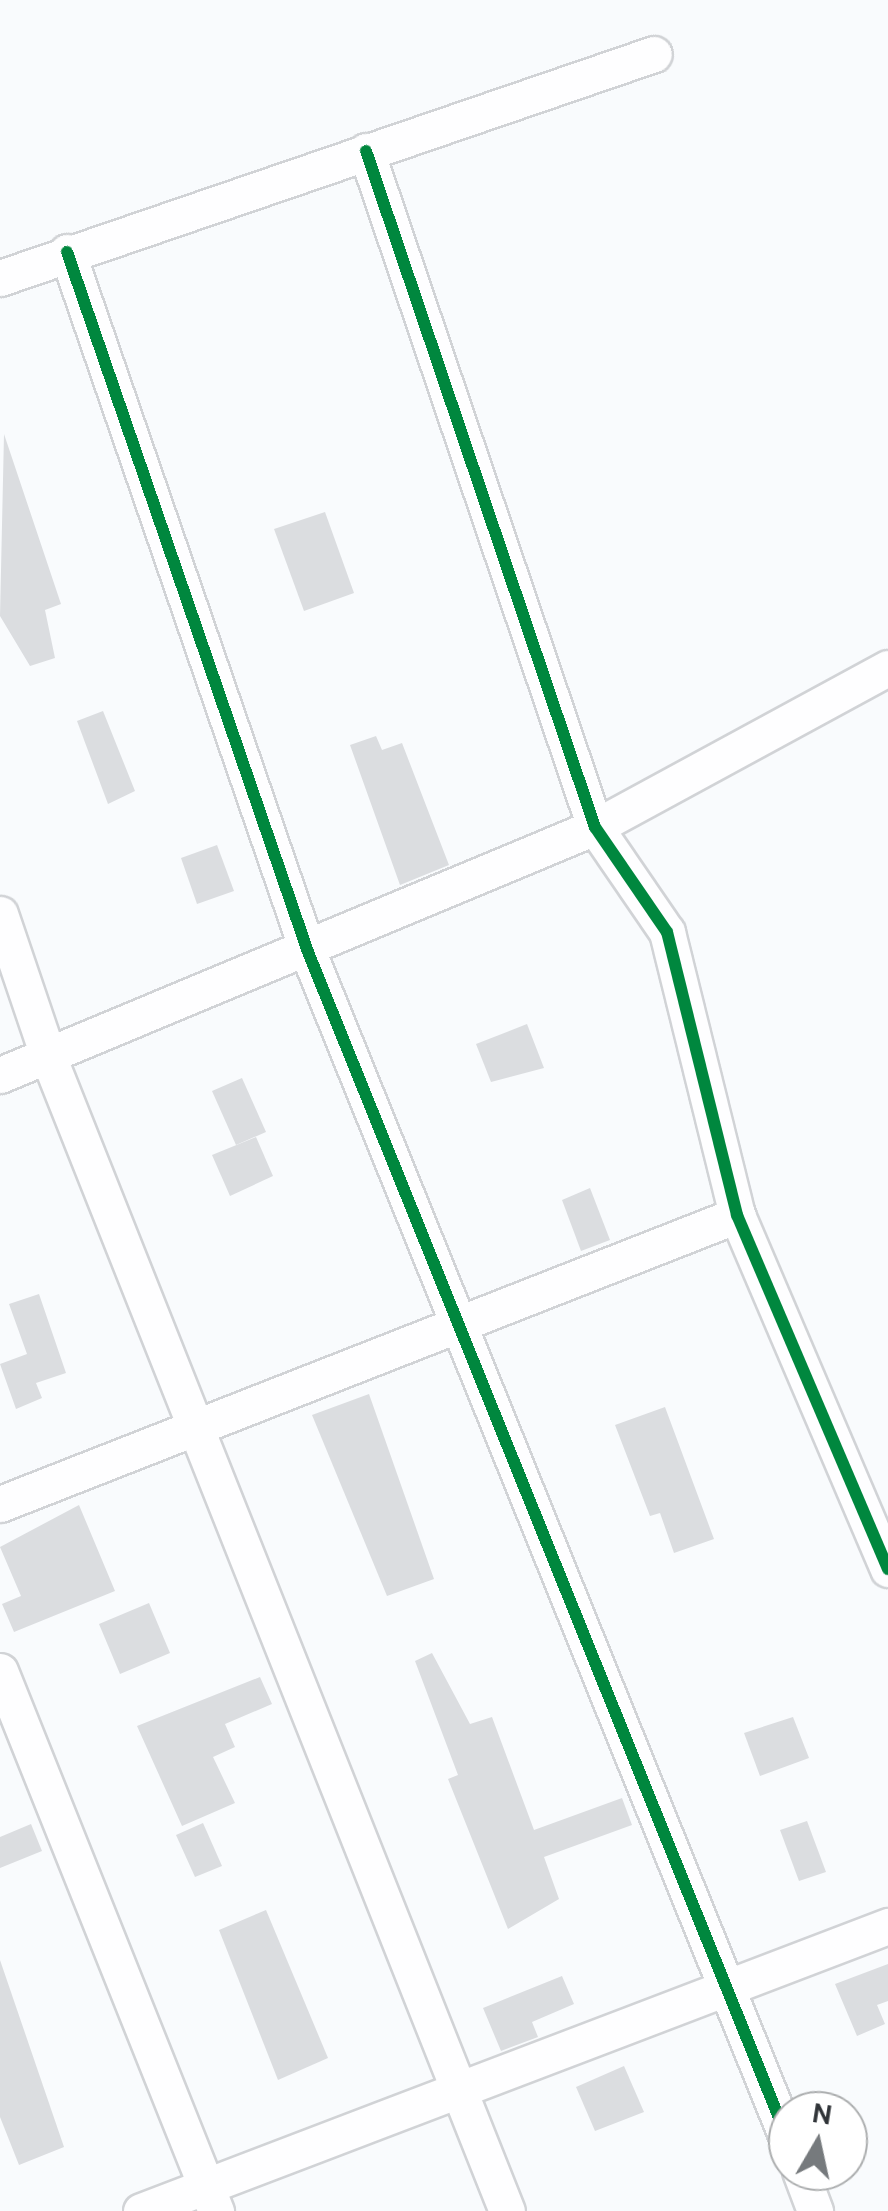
<!DOCTYPE html>
<style>
body{margin:0}
#map{position:relative;width:888px;height:2211px;overflow:hidden;background:#f9fbfd;font-family:Cabin,sans-serif}
div>[style]{position:absolute}
.building>*{inset:0;background:#dbdde0}
.roads{filter:drop-shadow(2px 0 #d1d3d6) drop-shadow(-2px 0 #d1d3d6) drop-shadow(0 2px #d1d3d6) drop-shadow(0 -2px #d1d3d6)}
.street>*{height:35px;margin:-17.5px;padding:0 17.5px;transform-origin:17.5px;border-radius:17.5px;background:#fefeff}
.cycleway>*{height:12px;margin:-6px;padding:0 6px;transform-origin:6px;border-radius:6px;background:#00873e}
span{translate:-50% -50%;white-space:nowrap;text-align:center;line-height:1.15;-webkit-text-stroke:10px #fff;paint-order:stroke}
.north{position:absolute;left:768px;top:2091px;width:100px;height:100px;box-sizing:border-box;background:#fff;border:2px solid #acaeaf;border-radius:50%;rotate:9deg;font-size:28px;font-weight:700;line-height:40px;text-align:center;color:#303438}
.north::after{content:'';display:block;margin:auto;width:35px;height:45px;background:#767a7d;clip-path:polygon(50% 0,100% 100%,50% 72%,0 100%)}
</style>
<div id="map">
<div class="building">
<div style="clip-path:polygon(4px 434px,61px 604px,45px 610px,55px 658px,30px 666px,0 616px)"></div>
<div style="clip-path:polygon(325px 512px,354px 593px,304px 611px,274px 529px)"></div>
<div style="clip-path:polygon(103px 711px,135px 791px,108px 804px,77px 721px)"></div>
<div style="clip-path:polygon(376px 736px,382px 750px,402px 743px,449px 865px,400px 885px,350px 745px)"></div>
<div style="clip-path:polygon(217px 845px,234px 891px,197px 904px,181px 858px)"></div>
<div style="clip-path:polygon(527px 1024px,544px 1068px,491px 1082px,476px 1044px)"></div>
<div style="clip-path:polygon(242px 1078px,266px 1132px,236px 1145px,212px 1091px)"></div>
<div style="clip-path:polygon(256px 1137px,273px 1176px,230px 1196px,212px 1155px)"></div>
<div style="clip-path:polygon(590px 1188px,610px 1240px,581px 1251px,562px 1200px)"></div>
<div style="clip-path:polygon(39px 1294px,66px 1373px,36px 1383px,42px 1398px,16px 1409px,0 1364px,27px 1354px,9px 1304px)"></div>
<div style="clip-path:polygon(369px 1394px,434px 1579px,387px 1596px,312px 1415px)"></div>
<div style="clip-path:polygon(665px 1407px,714px 1539px,674px 1553px,660px 1513px,650px 1516px,615px 1425px)"></div>
<div style="clip-path:polygon(79px 1505px,115px 1591px,14px 1632px,2px 1604px,21px 1596px,0 1547px)"></div>
<div style="clip-path:polygon(149px 1603px,170px 1653px,120px 1674px,99px 1624px)"></div>
<div style="clip-path:polygon(432px 1653px,470px 1724px,492px 1717px,534px 1830px,622px 1798px,632px 1825px,544px 1857px,559px 1899px,508px 1929px,448px 1779px,458px 1775px,415px 1661px)"></div>
<div style="clip-path:polygon(260px 1677px,272px 1704px,225px 1724px,235px 1747px,213px 1757px,235px 1803px,182px 1826px,137px 1726px)"></div>
<div style="clip-path:polygon(793px 1717px,809px 1758px,760px 1776px,744px 1733px)"></div>
<div style="clip-path:polygon(807px 1821px,826px 1872px,799px 1881px,780px 1830px)"></div>
<div style="clip-path:polygon(203px 1823px,222px 1866px,195px 1877px,176px 1835px)"></div>
<div style="clip-path:polygon(31px 1824px,42px 1851px,0 1868px,0 1837px)"></div>
<div style="clip-path:polygon(266px 1910px,328px 2058px,278px 2080px,219px 1930px)"></div>
<div style="clip-path:polygon(0 1960px,64px 2147px,19px 2165px,0 2117px)"></div>
<div style="clip-path:polygon(888px 1964px,888px 2001px,877px 2005px,885px 2024px,857px 2036px,835px 1984px)"></div>
<div style="clip-path:polygon(562px 1976px,574px 2004px,532px 2022px,538px 2037px,501px 2051px,483px 2008px)"></div>
<div style="clip-path:polygon(624px 2066px,644px 2112px,595px 2131px,576px 2087px)"></div>
</div>
<div class="roads">
<div class="street">
<div style="left:366px;top:151px;width:714px;rotate:71.29deg"></div>
<div style="left:595px;top:827px;width:127px;rotate:55.6deg"></div>
<div style="left:667px;top:932px;width:292px;rotate:76.1deg"></div>
<div style="left:737px;top:1215px;width:385px;rotate:66.9deg"></div>
<div style="left:67px;top:252px;width:740px;rotate:71deg"></div>
<div style="left:308px;top:952px;width:1281px;rotate:68deg"></div>
<div style="left:0;top:278px;width:691px;rotate:-18.91deg"></div>
<div style="left:0;top:914px;width:150px;rotate:71.3deg"></div>
<div style="left:48px;top:1056px;width:1243px;rotate:68.33deg"></div>
<div style="left:0;top:1075px;width:645px;rotate:-22.63deg"></div>
<div style="left:595px;top:827px;width:333px;rotate:-28.5deg"></div>
<div style="left:0;top:1504px;width:792px;rotate:-21.41deg"></div>
<div style="left:0;top:1671px;width:582px;rotate:68.2deg"></div>
<div style="left:800px;top:2171px;width:43px;rotate:69.4deg"></div>
<div style="left:141px;top:2211px;width:800px;rotate:-20.88deg"></div>
</div>
</div>
<div class="cycleway">
<div style="left:366px;top:151px;width:714px;rotate:71.29deg"></div>
<div style="left:595px;top:827px;width:127px;rotate:55.6deg"></div>
<div style="left:667px;top:932px;width:292px;rotate:76.1deg"></div>
<div style="left:737px;top:1215px;width:385px;rotate:66.9deg"></div>
<div style="left:67px;top:252px;width:740px;rotate:71deg"></div>
<div style="left:308px;top:952px;width:1281px;rotate:68deg"></div>
</div>
<div class="north">N</div>
</div>
